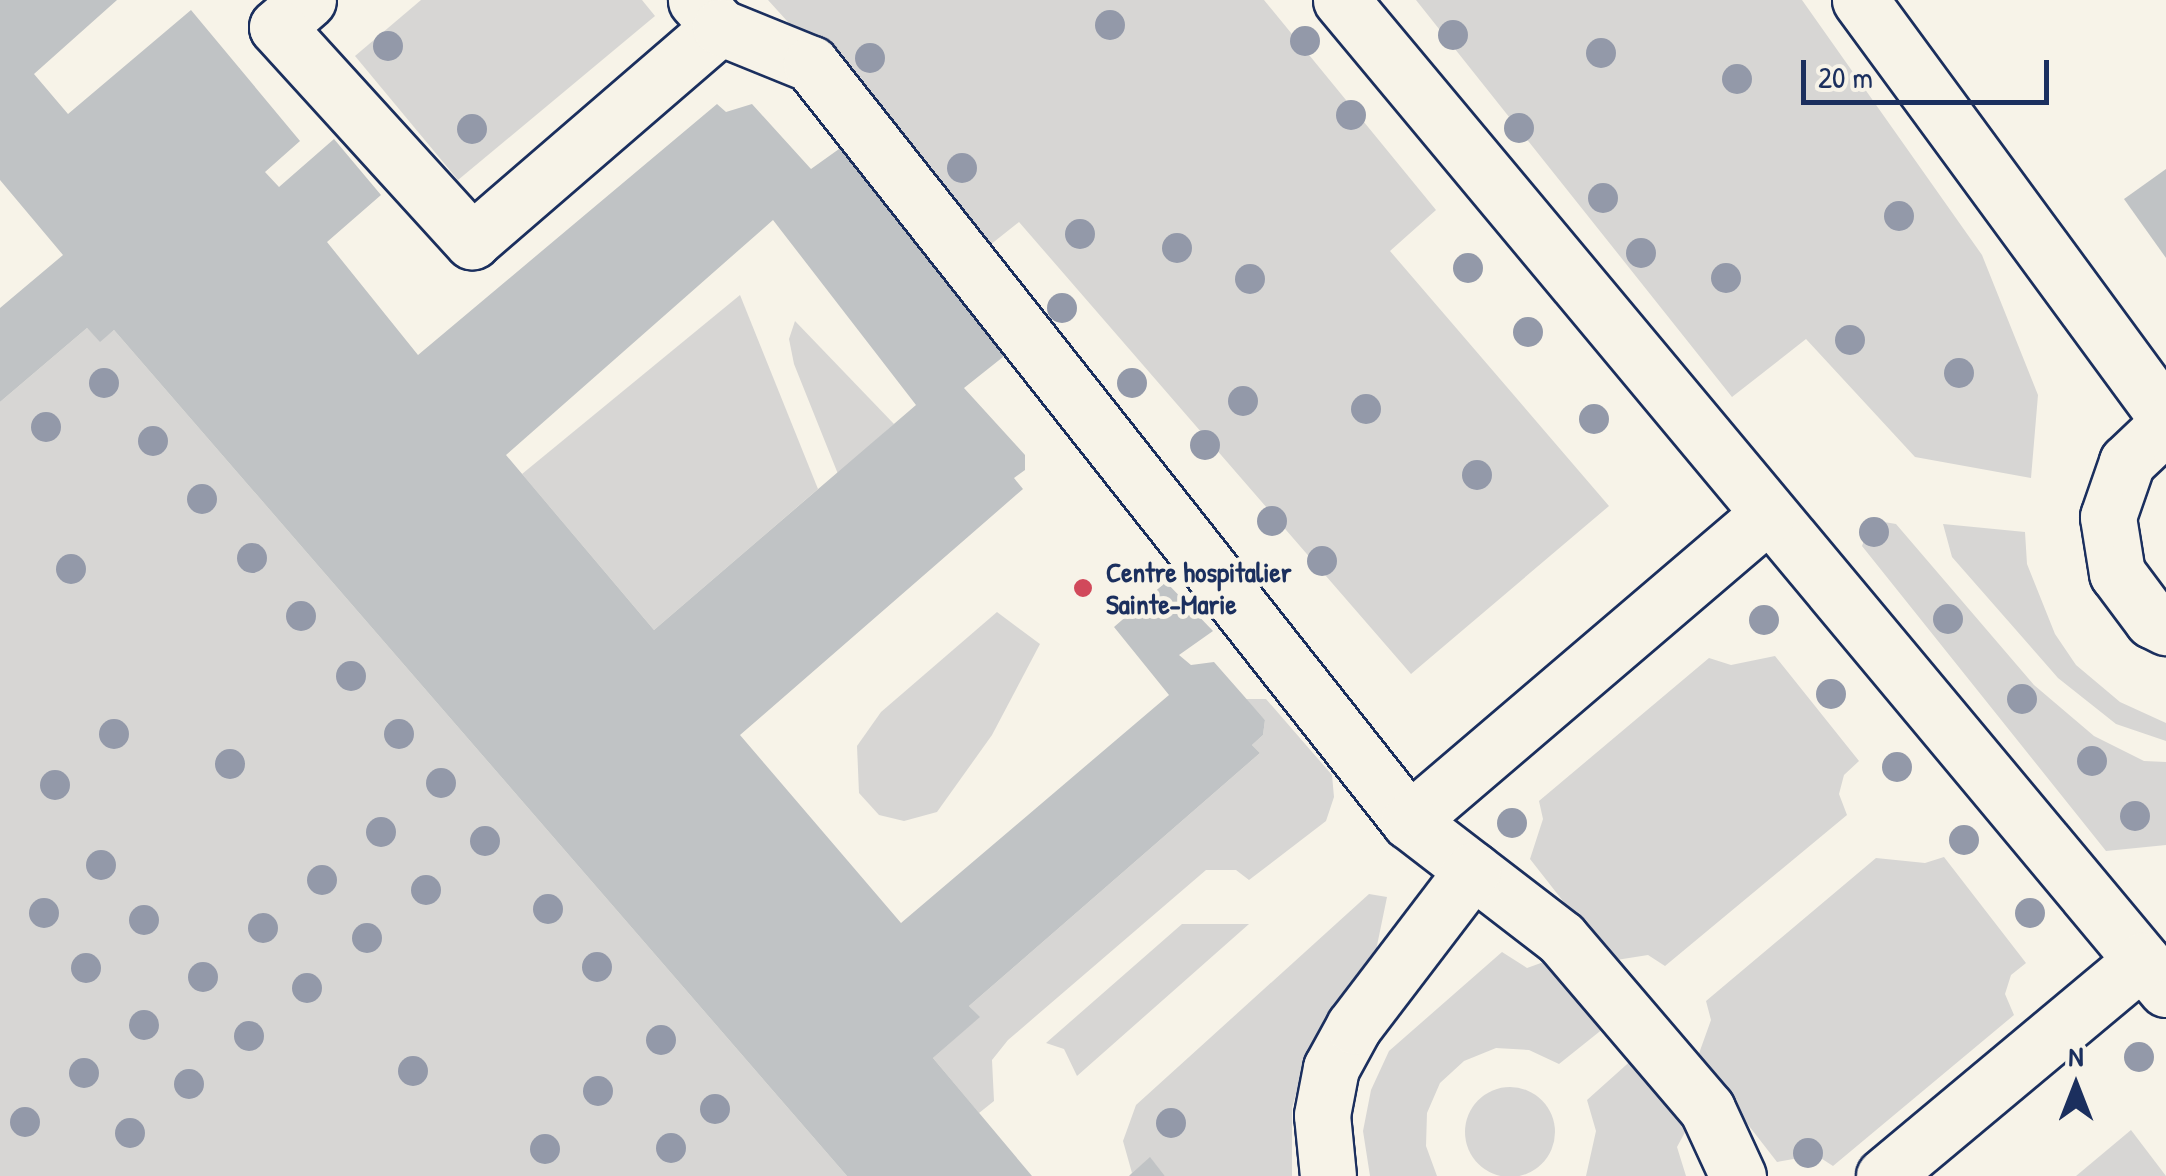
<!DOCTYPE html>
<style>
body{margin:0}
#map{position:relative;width:2166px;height:1176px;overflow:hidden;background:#f7f3e8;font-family:"Patrick Hand",sans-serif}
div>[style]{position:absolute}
.green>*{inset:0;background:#d7d6d4}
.round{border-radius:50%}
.building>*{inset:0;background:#c0c3c5}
.roads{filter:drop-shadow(2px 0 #1b2f5e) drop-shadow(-2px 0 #1b2f5e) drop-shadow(0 2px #1b2f5e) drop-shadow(0 -2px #1b2f5e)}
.minor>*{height:55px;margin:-27.5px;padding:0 27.5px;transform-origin:27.5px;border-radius:27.5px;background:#f7f3e8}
.trees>*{width:30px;height:30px;margin:-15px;border-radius:50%;background:#9399a9}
.dots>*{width:28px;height:28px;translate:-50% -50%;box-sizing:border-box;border:5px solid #f7f3e8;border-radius:50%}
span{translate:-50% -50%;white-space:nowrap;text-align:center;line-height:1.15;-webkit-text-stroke:9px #f7f3e8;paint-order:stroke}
.poi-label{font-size:28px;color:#1b2f5e;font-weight:700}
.left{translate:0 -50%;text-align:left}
.north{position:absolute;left:2026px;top:1036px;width:100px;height:100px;-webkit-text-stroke:8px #f7f3e8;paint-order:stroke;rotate:0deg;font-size:28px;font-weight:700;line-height:40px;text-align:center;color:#1b2f5e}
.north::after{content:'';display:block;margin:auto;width:35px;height:45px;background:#1b2f5e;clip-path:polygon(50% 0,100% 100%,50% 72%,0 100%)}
.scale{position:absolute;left:1801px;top:60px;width:248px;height:45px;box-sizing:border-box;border:5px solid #1b2f5e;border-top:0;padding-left:12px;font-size:30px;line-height:35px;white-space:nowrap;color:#1b2f5e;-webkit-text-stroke:8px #f7f3e8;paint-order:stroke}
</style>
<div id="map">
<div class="green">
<div style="clip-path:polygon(421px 0,642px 0,655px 16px,458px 180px,355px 56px)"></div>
<div style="clip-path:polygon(768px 0,1264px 0,1436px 210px,1390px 251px,1609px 506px,1411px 674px,1019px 222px,990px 245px)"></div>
<div style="clip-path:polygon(1416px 0,1802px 0,1982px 255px,2038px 395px,2031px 478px,1915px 457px,1806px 339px,1732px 397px)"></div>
<div style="clip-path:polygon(740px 295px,818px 489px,654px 630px,522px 474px)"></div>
<div style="clip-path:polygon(795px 321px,894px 424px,838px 474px,794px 364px,789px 339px)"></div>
<div style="clip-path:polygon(87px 328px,100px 341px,114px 330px,847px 1176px,0 1176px,0 402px)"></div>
<div style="clip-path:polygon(1872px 520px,1896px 524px,2034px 685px,2094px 736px,2144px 761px,2166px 762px,2166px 845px,2106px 851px,1862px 546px)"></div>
<div style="clip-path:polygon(1943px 524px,2025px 532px,2027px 564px,2055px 634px,2076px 665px,2120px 702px,2166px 723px,2166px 741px,2116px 724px,2058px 678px,1952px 557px)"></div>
<div style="clip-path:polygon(997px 612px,1040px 644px,992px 735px,937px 812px,904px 821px,879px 815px,859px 793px,857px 746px,881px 712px)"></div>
<div style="clip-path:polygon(1775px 656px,1859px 761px,1844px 775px,1839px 794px,1847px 815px,1665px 966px,1648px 955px,1610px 961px,1530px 859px,1543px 819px,1539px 801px,1709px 658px,1731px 665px)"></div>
<div style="clip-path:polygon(1246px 699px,1266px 699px,1332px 775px,1334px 797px,1326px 821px,1249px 880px,1236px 870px,1206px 870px,1008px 1040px,992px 1060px,994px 1101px,979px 1113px,933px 1058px,979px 1017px,969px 1006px,1260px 753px,1252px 745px,1263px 735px,1265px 720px)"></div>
<div style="clip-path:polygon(1944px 857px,2026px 963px,2011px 975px,2005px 994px,2014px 1015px,1833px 1166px,1816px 1155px,1777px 1162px,1697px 1059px,1711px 1020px,1706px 1001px,1876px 858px,1925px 863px)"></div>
<div style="clip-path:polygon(1369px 894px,1387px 897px,1372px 970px,1330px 1012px,1304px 1065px,1292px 1108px,1292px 1176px,1165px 1176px,1150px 1158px,1132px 1173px,1123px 1141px,1136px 1105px)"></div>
<div style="clip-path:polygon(1182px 924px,1249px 924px,1077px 1076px,1064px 1049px,1046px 1043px)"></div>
<div style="clip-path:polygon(1502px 952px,1527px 968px,1552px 959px,1609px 1024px,1559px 1064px,1529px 1050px,1496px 1048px,1464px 1061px,1440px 1083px,1427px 1113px,1426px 1146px,1437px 1176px,1370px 1176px,1363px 1131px,1371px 1090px,1389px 1051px)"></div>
<div style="clip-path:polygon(1635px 1057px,1690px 1123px,1677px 1147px,1686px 1176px,1586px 1176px,1596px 1131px,1587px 1100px)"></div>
<div class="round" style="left:1465px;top:1087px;width:90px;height:90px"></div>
<div style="clip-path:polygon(2131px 1130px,2166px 1176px,2076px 1176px)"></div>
</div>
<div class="building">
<div style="clip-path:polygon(evenodd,0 0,117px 0,34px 74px,68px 114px,191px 10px,300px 141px,265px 172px,279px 187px,334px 139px,381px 195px,327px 242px,418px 355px,717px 104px,726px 112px,752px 104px,811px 169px,846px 144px,1008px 353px,964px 388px,1025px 455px,1025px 470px,1014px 478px,1023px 489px,740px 735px,901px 923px,1169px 695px,1114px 627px,1166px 582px,1213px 631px,1179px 655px,1191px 665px,1214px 662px,1265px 720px,1263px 735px,1252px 745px,1260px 753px,969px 1006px,980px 1017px,933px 1058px,1032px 1176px,847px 1176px,114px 330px,100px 342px,87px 328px,0 402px,0 308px,63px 255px,0 180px,0 0,773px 220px,916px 405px,654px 630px,506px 455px,773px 220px)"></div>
<div style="clip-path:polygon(2166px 169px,2166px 258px,2124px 199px)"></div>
<div style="clip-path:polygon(1150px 1157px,1165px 1176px,1129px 1176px,1132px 1173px)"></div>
</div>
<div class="roads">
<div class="minor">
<div style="left:308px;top:0;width:41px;rotate:138.9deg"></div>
<div style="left:277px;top:27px;width:290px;rotate:47.7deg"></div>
<div style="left:472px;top:241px;width:328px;rotate:-40.8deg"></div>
<div style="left:720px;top:27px;width:36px;rotate:-132deg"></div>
<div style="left:1341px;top:0;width:1288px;rotate:50.17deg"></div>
<div style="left:1860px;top:0;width:517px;rotate:53.73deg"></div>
<div style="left:720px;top:27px;width:98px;rotate:22.1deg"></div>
<div style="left:811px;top:64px;width:965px;rotate:51.69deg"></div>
<div style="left:1409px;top:821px;width:471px;rotate:-40.5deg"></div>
<div style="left:2166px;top:425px;width:54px;rotate:136.5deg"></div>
<div style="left:2127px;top:462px;width:58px;rotate:109.1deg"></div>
<div style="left:2108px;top:517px;width:57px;rotate:80.9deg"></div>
<div style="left:2117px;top:573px;width:59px;rotate:53.3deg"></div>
<div style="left:2152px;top:620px;width:16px;rotate:27deg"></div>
<div style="left:1409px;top:821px;width:192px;rotate:37.6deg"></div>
<div style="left:1561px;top:938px;width:225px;rotate:49.5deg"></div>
<div style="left:1707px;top:1109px;width:74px;rotate:65.2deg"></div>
<div style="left:1328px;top:1176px;width:61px;rotate:-95.6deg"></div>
<div style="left:1322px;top:1115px;width:48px;rotate:-79.2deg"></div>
<div style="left:1331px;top:1068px;width:48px;rotate:-61.3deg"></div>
<div style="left:1354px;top:1026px;width:196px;rotate:-52.7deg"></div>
<div style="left:1884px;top:1176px;width:336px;rotate:-39.9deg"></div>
</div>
</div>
<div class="trees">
<div style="left:1110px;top:25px"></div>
<div style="left:1453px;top:35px"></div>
<div style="left:1305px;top:41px"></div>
<div style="left:388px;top:46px"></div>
<div style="left:1601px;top:53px"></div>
<div style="left:870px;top:58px"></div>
<div style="left:1737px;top:79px"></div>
<div style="left:1351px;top:115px"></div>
<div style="left:1519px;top:128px"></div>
<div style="left:472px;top:129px"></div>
<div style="left:962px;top:168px"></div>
<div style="left:1603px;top:198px"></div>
<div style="left:1899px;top:216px"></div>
<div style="left:1080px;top:234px"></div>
<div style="left:1177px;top:248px"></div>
<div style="left:1641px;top:253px"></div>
<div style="left:1468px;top:268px"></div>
<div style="left:1726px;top:278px"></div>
<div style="left:1250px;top:279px"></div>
<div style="left:1062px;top:308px"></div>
<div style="left:1528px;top:332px"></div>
<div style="left:1850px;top:340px"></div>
<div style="left:1959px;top:373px"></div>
<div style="left:104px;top:383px"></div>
<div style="left:1132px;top:383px"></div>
<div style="left:1243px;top:401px"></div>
<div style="left:1366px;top:409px"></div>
<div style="left:1594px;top:419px"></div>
<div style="left:46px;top:427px"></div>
<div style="left:153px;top:441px"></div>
<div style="left:1205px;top:445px"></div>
<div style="left:1477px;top:475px"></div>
<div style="left:202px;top:499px"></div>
<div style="left:1272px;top:521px"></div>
<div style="left:1874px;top:532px"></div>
<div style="left:252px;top:558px"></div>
<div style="left:1322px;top:561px"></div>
<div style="left:71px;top:569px"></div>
<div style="left:301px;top:616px"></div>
<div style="left:1948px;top:619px"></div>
<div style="left:1764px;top:620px"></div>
<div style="left:351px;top:676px"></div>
<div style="left:1831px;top:694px"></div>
<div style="left:2022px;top:699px"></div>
<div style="left:114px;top:734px"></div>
<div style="left:399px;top:734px"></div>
<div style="left:2092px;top:761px"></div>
<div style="left:230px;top:764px"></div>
<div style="left:1897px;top:767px"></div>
<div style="left:441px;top:783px"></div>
<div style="left:55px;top:785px"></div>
<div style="left:2135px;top:816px"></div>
<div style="left:1512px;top:823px"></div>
<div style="left:381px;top:832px"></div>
<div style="left:1964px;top:840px"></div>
<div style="left:485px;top:841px"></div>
<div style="left:101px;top:865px"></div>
<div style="left:322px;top:880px"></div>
<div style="left:426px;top:890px"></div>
<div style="left:548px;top:909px"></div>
<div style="left:44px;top:913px"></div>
<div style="left:2030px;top:913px"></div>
<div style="left:144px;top:920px"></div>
<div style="left:263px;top:928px"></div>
<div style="left:367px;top:938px"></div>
<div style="left:597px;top:967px"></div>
<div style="left:86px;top:968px"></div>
<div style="left:203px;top:977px"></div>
<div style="left:307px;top:988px"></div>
<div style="left:144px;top:1025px"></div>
<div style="left:249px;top:1036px"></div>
<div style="left:661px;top:1040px"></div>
<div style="left:2139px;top:1057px"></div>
<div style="left:413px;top:1071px"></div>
<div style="left:84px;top:1073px"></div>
<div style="left:189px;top:1084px"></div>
<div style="left:598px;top:1091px"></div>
<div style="left:715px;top:1109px"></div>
<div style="left:25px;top:1122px"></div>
<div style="left:1171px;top:1123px"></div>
<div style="left:130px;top:1133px"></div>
<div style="left:671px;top:1148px"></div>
<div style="left:545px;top:1149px"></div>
<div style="left:1808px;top:1153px"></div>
</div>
<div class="dots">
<div style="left:1083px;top:588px;background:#d1495b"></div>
</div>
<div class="poi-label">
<span class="left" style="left:1106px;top:588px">Centre hospitalier<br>Sainte-Marie</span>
</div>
<div class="north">N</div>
<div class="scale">20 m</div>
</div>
